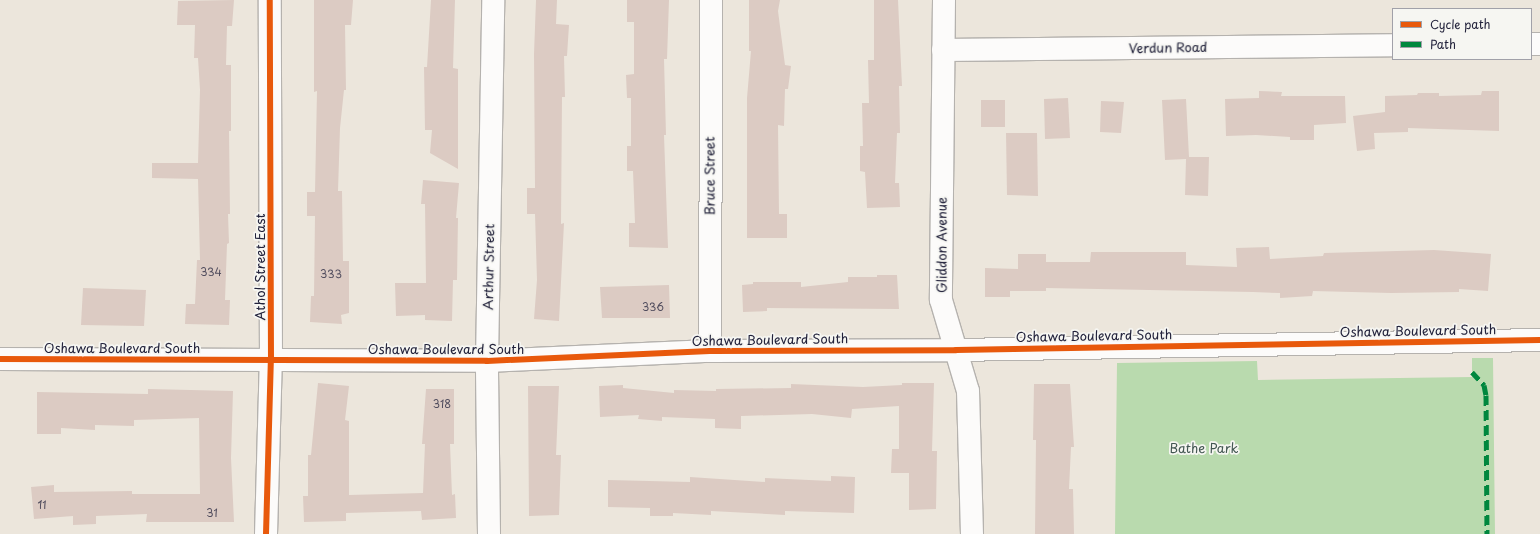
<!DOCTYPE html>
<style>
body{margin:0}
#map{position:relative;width:1540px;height:534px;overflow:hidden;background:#ece6dc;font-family:"Playpen Sans",sans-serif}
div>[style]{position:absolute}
.green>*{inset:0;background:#b9daae}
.building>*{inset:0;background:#dccbc3}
.roads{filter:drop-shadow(1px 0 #b5b2ae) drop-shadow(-1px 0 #b5b2ae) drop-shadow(0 1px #b5b2ae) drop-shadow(0 -1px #b5b2ae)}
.minor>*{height:22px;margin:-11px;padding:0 11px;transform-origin:11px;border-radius:11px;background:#fcfbfa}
.quiet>*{height:5px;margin-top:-2.5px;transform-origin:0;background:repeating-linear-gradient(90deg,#00873e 0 10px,transparent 0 15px)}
.cycleway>*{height:6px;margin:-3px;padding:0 3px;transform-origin:3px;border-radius:3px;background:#e8590c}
span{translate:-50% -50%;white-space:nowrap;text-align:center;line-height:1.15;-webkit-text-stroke:3.5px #f6f6f2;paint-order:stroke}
.number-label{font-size:11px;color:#504c5d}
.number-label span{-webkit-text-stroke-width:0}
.street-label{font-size:13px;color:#22223b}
.park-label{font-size:13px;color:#435752}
.legend{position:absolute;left:1392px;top:8px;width:140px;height:52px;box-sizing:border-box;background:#f6f6f2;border:1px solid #a1a1a9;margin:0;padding:5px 7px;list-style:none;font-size:12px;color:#22223b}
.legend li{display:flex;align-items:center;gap:8px;height:20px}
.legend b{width:20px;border:1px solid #a1a1a9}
</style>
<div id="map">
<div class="green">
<div style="clip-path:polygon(1472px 358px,1493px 358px,1495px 534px,1115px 534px,1117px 363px,1257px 361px,1258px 380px,1472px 377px)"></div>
</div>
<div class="building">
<div style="clip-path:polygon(234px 0,232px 26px,227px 26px,226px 65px,231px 65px,231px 131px,229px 131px,230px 214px,228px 214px,229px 243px,227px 244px,225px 300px,230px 300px,229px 325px,185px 324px,186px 304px,195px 304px,197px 260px,200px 260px,198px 179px,152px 178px,152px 163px,198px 163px,200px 90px,198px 58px,194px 58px,195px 25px,177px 25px,178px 1px)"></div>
<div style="clip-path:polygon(314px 0,353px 0,351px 25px,345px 25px,346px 90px,344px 90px,340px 128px,338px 191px,342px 191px,343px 261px,349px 261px,349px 313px,341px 315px,342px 324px,310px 322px,311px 296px,314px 296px,315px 216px,307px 216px,307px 192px,315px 192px,317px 91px,314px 92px)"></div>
<div style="clip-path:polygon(431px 0,455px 0,453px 68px,458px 69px,458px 169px,430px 153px,432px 130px,425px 130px,424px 67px,427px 67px)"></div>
<div style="clip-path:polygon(536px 0,557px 0,556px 24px,569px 25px,567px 56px,564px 56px,565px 97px,562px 97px,561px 224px,564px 223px,559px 321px,534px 319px,537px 280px,535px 214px,527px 214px,527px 188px,535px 188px,534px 54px)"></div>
<div style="clip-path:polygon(627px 0,669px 0,667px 59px,664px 59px,666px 135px,664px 135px,668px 248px,629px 247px,629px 223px,635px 223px,633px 171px,627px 171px,627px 146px,631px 146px,631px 98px,627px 98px,626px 75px,634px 74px,634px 22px,627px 22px)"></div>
<div style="clip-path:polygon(749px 0,780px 0,778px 11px,785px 65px,791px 66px,788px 89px,785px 89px,784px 126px,778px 125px,779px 214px,787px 214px,787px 238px,747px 238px,747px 98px,751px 51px,749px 51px)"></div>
<div style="clip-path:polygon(874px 0,898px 0,902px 86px,899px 86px,900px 133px,897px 133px,895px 183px,899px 183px,900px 207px,867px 208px,865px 172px,860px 171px,860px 146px,863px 146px,862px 103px,869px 103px,868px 60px,874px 60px)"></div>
<div style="clip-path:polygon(1259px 91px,1282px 92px,1281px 96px,1345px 96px,1346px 123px,1314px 125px,1314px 140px,1290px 140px,1290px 137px,1256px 135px,1226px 136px,1225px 99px,1259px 98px)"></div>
<div style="clip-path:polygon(1482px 91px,1499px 91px,1499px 131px,1408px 128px,1408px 132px,1374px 133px,1375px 149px,1357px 151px,1353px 116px,1385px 112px,1385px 96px,1417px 95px,1418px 93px,1439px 93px,1439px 96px,1481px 95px)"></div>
<div style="clip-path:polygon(1068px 98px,1070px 138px,1045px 139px,1044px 99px)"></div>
<div style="clip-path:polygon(1186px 99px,1189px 157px,1209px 157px,1208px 196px,1185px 195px,1186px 159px,1165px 160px,1162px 100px)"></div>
<div style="clip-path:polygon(981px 100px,1005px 100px,1005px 127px,981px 127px)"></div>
<div style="clip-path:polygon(1101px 101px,1124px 102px,1121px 133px,1100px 132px)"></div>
<div style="clip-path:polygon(1006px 133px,1037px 133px,1038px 196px,1007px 195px)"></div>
<div style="clip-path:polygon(423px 180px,459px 183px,456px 218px,458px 218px,457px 280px,453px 280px,452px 321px,425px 320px,425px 315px,396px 316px,395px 283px,426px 283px,425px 204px,421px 204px)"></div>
<div style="clip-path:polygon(1269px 247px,1270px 259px,1323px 256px,1324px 253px,1434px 250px,1491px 254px,1488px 291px,1459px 289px,1459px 292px,1391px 293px,1313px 291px,1312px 296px,1280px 298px,1280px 293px,1253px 292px,1046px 288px,1046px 291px,1010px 291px,1010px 297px,985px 297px,985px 268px,1018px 269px,1018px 254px,1046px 254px,1046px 262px,1090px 262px,1091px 252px,1186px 252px,1186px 265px,1237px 267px,1236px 248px)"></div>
<div style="clip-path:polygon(877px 275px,897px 275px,899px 309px,767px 308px,767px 311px,743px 312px,742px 285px,753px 284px,753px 282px,801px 282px,801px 287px,848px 282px,848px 277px,877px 277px)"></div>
<div style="clip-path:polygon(669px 285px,670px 318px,602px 318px,600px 287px)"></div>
<div style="clip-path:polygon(83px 288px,146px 290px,144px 326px,81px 325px)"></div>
<div style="clip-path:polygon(318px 383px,349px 386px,345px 420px,349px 421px,349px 495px,423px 493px,425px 444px,422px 444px,426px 389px,454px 389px,454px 444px,450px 444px,452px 495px,455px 494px,456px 518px,422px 520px,421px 511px,346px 513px,346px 521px,304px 522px,303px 496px,308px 496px,308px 455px,311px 455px)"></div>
<div style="clip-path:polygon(902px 383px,934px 383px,932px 451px,937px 451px,936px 509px,909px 510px,909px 473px,891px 473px,892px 449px,899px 449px,899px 406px,852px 409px,851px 418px,812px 414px,741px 416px,741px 429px,715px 428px,715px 419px,662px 417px,662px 421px,638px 419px,639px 415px,600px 417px,599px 386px,623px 385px,623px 388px,674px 393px,674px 390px,716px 391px,716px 389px,791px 388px,791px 384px,863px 387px,902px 385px)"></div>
<div style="clip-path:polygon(1034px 384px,1070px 384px,1074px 447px,1071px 447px,1069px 489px,1073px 489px,1074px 534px,1035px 534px,1036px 440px,1033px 440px)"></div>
<div style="clip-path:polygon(528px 386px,559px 386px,556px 455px,561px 455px,559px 515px,529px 516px)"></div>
<div style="clip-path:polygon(148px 389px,233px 391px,231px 458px,234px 522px,146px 522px,147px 514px,96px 516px,96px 524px,73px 525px,73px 516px,34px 519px,31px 487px,54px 485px,54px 492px,132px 491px,132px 494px,200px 494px,199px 418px,134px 420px,134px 426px,95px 425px,95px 430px,61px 428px,61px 434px,37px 434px,37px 392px,148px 394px)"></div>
<div style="clip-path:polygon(831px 476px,855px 477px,854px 513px,785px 511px,785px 515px,711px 511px,711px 515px,673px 513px,673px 516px,650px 516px,650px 508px,608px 507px,608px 480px,690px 482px,690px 477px,765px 482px,765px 478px,831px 481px)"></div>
</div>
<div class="roads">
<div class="minor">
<div style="left:944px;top:0;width:300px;rotate:90.6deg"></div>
<div style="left:941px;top:300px;width:95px;rotate:73.5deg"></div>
<div style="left:968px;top:391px;width:143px;rotate:88.4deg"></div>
<div style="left:1531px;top:44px;width:9px"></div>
<div style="left:943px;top:50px;width:450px;rotate:-0.6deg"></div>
<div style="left:710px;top:351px;width:351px;rotate:-89.8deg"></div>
<div style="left:0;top:359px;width:487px;rotate:0.2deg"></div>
<div style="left:487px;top:361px;width:223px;rotate:-2.6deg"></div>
<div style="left:710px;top:351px;width:246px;rotate:-0.2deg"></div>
<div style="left:956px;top:350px;width:584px;rotate:-0.98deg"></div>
<div style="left:266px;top:534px;width:174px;rotate:-88.4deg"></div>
<div style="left:271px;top:360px;width:360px;rotate:-90.2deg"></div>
<div style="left:489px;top:534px;width:173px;rotate:-90.7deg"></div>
<div style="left:487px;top:361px;width:361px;rotate:-89deg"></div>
</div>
</div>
<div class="quiet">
<div style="left:1472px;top:372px;width:18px;rotate:47deg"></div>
<div style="left:1484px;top:385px;width:10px;rotate:79deg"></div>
<div style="left:1486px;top:395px;width:139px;rotate:89.6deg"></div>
</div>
<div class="cycleway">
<div style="left:0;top:359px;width:487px;rotate:0.2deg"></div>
<div style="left:487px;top:361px;width:223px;rotate:-2.6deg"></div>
<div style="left:710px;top:351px;width:246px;rotate:-0.2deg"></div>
<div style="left:956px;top:350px;width:584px;rotate:-0.98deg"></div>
<div style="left:266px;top:534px;width:174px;rotate:-88.4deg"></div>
<div style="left:271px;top:360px;width:360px;rotate:-90.2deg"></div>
</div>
<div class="number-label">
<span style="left:211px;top:272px">334</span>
<span style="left:331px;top:274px">333</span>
<span style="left:653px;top:307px">336</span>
<span style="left:442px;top:404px">318</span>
<span style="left:42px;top:505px">11</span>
<span style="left:212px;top:513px">31</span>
</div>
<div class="street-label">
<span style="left:1168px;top:48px;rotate:-1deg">Verdun Road</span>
<span style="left:710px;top:176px;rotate:-90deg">Bruce Street</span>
<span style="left:942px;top:245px;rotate:-90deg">Gliddon Avenue</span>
<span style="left:260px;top:267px;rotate:-90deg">Athol Street East</span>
<span style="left:489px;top:267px;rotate:-89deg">Arthur Street</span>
<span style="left:1418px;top:331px;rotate:-1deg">Oshawa Boulevard South</span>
<span style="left:1094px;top:336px;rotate:-1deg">Oshawa Boulevard South</span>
<span style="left:770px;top:340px;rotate:-1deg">Oshawa Boulevard South</span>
<span style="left:122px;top:348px">Oshawa Boulevard South</span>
<span style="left:446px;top:349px">Oshawa Boulevard South</span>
</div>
<div class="park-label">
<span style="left:1204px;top:448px">Bathe Park</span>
</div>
<ul class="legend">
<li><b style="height:5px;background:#e8590c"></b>Cycle path</li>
<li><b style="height:5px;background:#00873e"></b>Path</li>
</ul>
</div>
